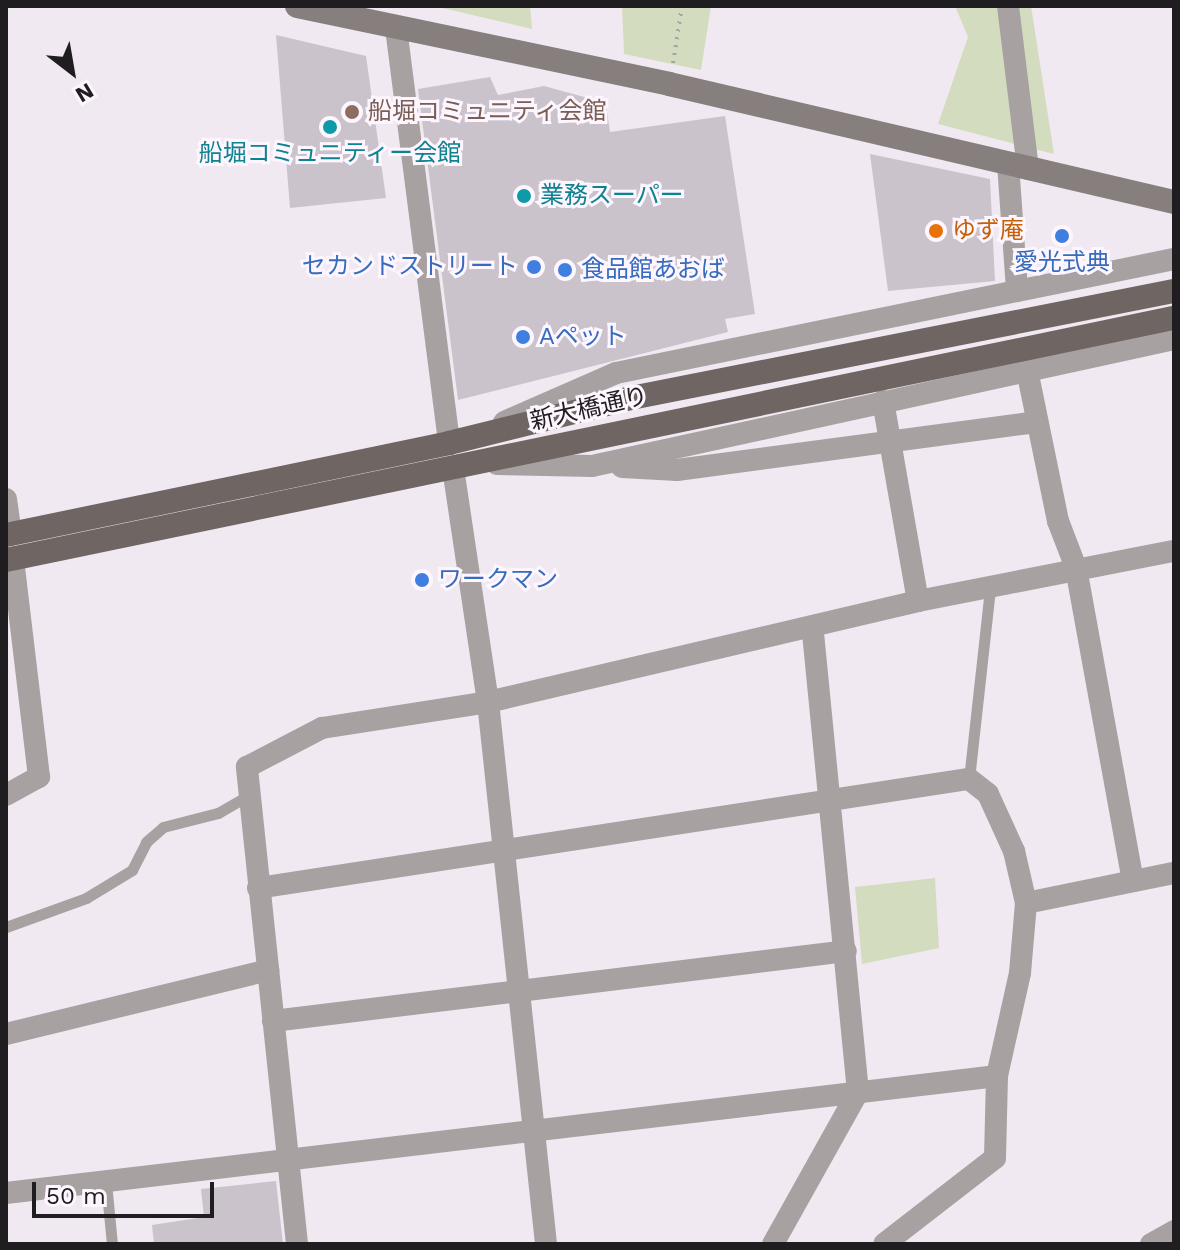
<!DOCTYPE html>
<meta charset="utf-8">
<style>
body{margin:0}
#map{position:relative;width:1180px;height:1250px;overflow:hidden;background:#f0e9f1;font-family:"Work Sans","Noto Sans JP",sans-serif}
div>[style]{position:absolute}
.green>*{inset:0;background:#d4dcbf}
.building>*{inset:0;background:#cac3cc}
.path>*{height:4px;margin-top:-2px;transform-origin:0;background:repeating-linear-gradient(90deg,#a7a2a8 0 2px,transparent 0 8px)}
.lane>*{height:11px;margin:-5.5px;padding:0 5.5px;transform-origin:5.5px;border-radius:5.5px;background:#a7a2a1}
.street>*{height:22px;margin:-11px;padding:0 11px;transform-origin:11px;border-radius:11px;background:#a7a2a1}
.secondary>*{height:24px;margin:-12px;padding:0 12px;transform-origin:12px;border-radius:12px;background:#867f7d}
.primary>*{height:24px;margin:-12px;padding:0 12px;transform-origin:12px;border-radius:12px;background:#6f6663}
.dots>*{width:22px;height:22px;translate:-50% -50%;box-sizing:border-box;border:4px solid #fef6ff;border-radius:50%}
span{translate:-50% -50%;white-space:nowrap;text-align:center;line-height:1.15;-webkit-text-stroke:6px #fef6ff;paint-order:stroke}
.education-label{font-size:24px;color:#785e54}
.left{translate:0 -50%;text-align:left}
.culture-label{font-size:24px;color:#0d838f}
.food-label{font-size:24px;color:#c56008}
.shop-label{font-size:24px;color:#366cbe}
.right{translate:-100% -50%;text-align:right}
.street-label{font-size:24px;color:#1f1d20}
.frame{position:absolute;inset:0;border:8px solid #1f1d20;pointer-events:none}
.north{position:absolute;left:32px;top:32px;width:80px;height:80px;-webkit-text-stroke:6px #fef6ff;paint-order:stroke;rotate:149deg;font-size:22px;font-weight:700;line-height:32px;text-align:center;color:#1f1d20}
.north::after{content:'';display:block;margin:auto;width:28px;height:36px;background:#1f1d20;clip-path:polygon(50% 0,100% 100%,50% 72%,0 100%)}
.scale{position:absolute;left:32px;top:1182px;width:182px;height:36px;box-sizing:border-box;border:4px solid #1f1d20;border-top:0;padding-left:10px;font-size:24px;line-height:28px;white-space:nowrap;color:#1f1d20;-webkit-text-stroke:6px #fef6ff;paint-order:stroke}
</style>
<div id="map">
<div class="green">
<div style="clip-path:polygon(434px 6px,530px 6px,532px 29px)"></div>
<div style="clip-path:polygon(622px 6px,711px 6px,701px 70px,624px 54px)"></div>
<div style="clip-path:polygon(955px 6px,1031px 6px,1054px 154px,938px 124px,968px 37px)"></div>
<div style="clip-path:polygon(935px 878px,939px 948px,862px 964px,855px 887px)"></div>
</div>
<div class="building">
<div style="clip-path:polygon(276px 35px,366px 56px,386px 198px,290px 208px)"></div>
<div style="clip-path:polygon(490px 77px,498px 95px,544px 86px,606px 103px,610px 132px,725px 116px,755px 314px,725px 319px,728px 332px,458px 400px,418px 89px)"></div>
<div style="clip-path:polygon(870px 154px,990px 179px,995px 281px,888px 291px)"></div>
<div style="clip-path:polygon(276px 1181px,283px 1244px,154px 1244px,152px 1225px,204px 1217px,201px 1189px)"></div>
</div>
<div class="path">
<div style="left:673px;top:63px;width:58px;rotate:-81deg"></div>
</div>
<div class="lane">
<div style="left:969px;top:779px;width:190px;rotate:-83.7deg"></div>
<div style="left:6px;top:927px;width:85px;rotate:-19.9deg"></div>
<div style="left:86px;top:898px;width:54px;rotate:-31.3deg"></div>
<div style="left:132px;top:870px;width:31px;rotate:-63deg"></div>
<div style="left:146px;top:842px;width:23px;rotate:-41deg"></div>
<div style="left:163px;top:827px;width:57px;rotate:-14.3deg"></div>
<div style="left:218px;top:813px;width:34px;rotate:-30deg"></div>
<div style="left:106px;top:1182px;width:62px;rotate:84.5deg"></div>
</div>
<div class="street">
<div style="left:1008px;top:6px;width:164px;rotate:83deg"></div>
<div style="left:396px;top:28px;width:418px;rotate:82.7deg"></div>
<div style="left:1008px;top:164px;width:127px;rotate:85.9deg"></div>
<div style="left:1027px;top:370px;width:154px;rotate:78.4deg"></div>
<div style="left:1058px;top:521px;width:50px;rotate:69deg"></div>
<div style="left:1076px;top:568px;width:318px;rotate:79.7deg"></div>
<div style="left:883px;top:401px;width:203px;rotate:80.1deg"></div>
<div style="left:504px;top:422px;width:122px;rotate:-23.6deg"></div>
<div style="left:616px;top:373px;width:570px;rotate:-11.55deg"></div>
<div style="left:497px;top:464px;width:95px;rotate:1.2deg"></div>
<div style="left:592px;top:466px;width:596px;rotate:-12.31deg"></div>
<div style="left:622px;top:467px;width:55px;rotate:3.1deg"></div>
<div style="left:677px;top:470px;width:363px;rotate:-7.6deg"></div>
<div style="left:453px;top:468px;width:237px;rotate:81.5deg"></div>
<div style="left:488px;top:702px;width:545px;rotate:83.89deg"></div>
<div style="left:6px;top:499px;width:35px;rotate:82deg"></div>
<div style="left:6px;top:795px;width:38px;rotate:-29deg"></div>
<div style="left:39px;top:777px;width:221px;rotate:-96.8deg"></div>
<div style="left:258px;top:888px;width:719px;rotate:-8.72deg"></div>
<div style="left:969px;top:779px;width:24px;rotate:38deg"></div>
<div style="left:988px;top:794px;width:63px;rotate:65.5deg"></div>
<div style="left:1014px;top:851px;width:53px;rotate:77deg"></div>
<div style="left:1026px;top:903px;width:70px;rotate:94.9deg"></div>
<div style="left:1020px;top:973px;width:106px;rotate:102.6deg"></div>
<div style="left:997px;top:1076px;width:82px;rotate:91.4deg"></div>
<div style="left:995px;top:1158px;width:140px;rotate:142.2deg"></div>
<div style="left:1026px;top:903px;width:151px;rotate:-11.5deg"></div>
<div style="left:273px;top:1021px;width:577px;rotate:-6.96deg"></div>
<div style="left:6px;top:1034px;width:270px;rotate:-13.7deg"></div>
<div style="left:6px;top:1193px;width:998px;rotate:-6.73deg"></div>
<div style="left:297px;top:1244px;width:480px;rotate:-96deg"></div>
<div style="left:247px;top:767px;width:85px;rotate:-27.5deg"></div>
<div style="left:322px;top:728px;width:168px;rotate:-8.9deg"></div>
<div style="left:488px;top:702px;width:442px;rotate:-13.2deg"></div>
<div style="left:918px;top:601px;width:261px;rotate:-11.1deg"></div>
<div style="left:773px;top:1244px;width:174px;rotate:-60.8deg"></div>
<div style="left:858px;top:1092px;width:467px;rotate:-95.6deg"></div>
<div style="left:1151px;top:1244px;width:26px;rotate:-29deg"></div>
</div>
<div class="secondary">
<div style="left:297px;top:6px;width:380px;rotate:11.8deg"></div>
<div style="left:669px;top:84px;width:519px;rotate:13.15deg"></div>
</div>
<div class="primary">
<div style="left:6px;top:535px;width:452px;rotate:-11.7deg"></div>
<div style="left:449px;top:443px;width:187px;rotate:-13.9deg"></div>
<div style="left:631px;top:398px;width:553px;rotate:-11.15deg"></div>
<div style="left:6px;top:560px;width:1193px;rotate:-11.71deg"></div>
</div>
<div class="dots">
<div style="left:352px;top:112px;background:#8d6e63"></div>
<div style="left:330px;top:127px;background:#0f9aa8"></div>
<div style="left:524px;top:196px;background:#0f9aa8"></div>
<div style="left:936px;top:231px;background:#e8710a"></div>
<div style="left:1062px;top:236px;background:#3f7fe0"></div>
<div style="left:534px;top:267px;background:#3f7fe0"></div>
<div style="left:565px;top:270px;background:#3f7fe0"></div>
<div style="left:523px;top:337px;background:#3f7fe0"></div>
<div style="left:422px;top:580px;background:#3f7fe0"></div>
</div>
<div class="education-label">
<span class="left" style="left:368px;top:112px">船堀コミュニティ会館</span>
</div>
<div class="culture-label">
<span style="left:330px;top:154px">船堀コミュニティー会館</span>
<span class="left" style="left:540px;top:196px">業務スーパー</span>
</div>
<div class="food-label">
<span class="left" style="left:952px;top:231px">ゆず庵</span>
</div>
<div class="shop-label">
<span style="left:1062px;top:263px">愛光式典</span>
<span class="right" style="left:518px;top:267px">セカンドストリート</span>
<span class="left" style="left:581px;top:270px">食品館あおば</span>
<span class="left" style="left:539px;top:337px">Aペット</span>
<span class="left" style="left:438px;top:580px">ワークマン</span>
</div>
<div class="street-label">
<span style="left:589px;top:409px;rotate:-13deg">新大橋通り</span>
</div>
<div class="frame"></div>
<div class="north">N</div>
<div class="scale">50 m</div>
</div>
